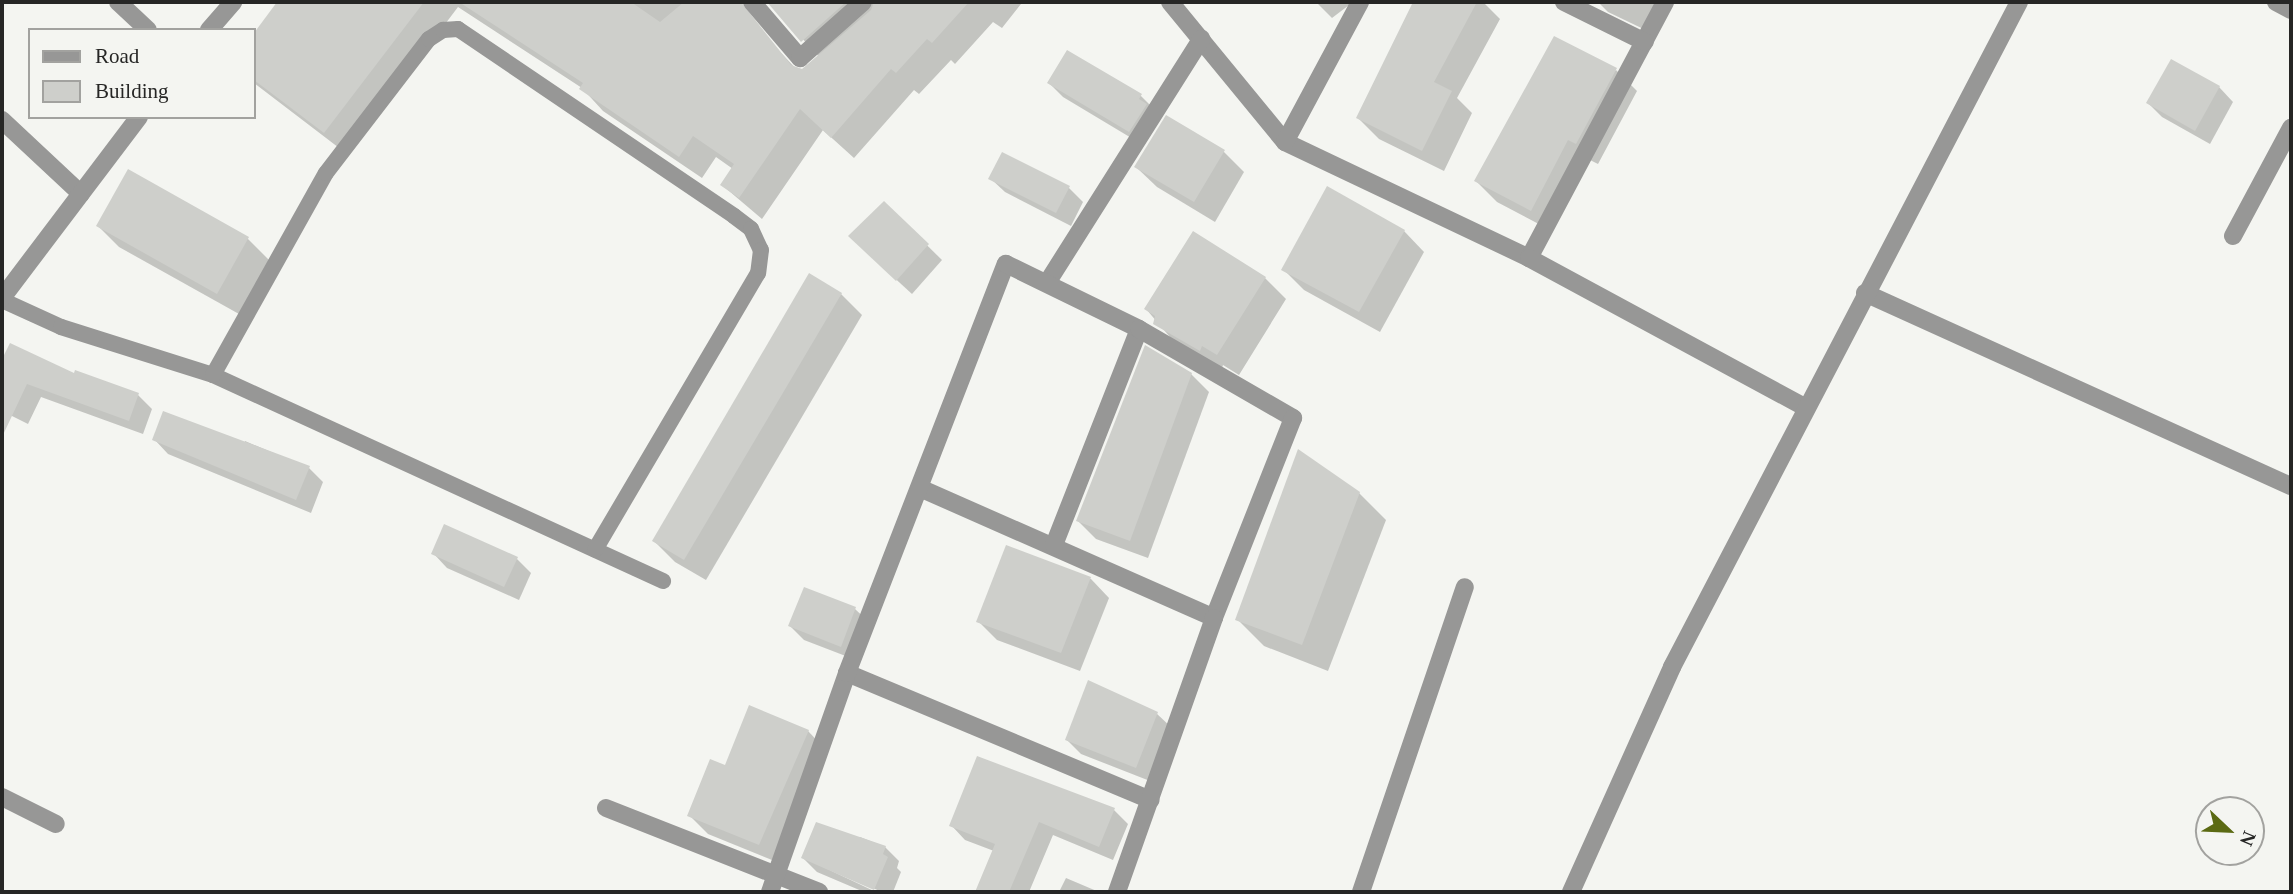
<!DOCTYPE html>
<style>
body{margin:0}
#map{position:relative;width:2293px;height:894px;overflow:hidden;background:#f4f5f1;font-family:"Times New Roman",serif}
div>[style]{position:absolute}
.shadow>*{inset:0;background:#0003}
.building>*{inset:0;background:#cecfcb}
.service>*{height:16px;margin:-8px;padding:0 8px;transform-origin:8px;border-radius:8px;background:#979796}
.minor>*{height:18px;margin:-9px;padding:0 9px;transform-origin:9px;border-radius:9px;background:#979796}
.tertiary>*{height:18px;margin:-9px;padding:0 9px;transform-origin:9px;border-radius:9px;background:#979796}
span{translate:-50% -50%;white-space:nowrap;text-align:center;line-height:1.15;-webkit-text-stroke:5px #f4f5f1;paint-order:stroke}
.frame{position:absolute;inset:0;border:4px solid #262625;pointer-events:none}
.legend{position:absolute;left:28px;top:28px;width:228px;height:91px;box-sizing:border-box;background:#f4f5f1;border:2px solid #a2a29f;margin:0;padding:9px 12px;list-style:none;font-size:21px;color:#262625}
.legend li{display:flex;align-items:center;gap:14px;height:35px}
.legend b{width:35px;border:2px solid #a2a29f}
.north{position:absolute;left:2195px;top:796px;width:70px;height:70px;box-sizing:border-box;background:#f4f5f1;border:2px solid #a2a29f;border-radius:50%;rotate:113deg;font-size:19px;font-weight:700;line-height:28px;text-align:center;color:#262625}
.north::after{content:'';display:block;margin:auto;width:24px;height:32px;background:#5b6a13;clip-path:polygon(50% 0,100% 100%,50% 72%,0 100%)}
</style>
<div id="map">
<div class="shadow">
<div style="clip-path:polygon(279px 2px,734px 2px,797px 70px,808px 68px,820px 58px,769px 2px,1021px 4px,1002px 28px,993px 22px,955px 64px,951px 60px,919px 94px,914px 90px,854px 158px,823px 130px,762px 219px,722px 185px,733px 169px,716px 157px,702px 178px,603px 111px,582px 88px,458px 7px,347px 154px,254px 83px,254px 36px)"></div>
<div style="clip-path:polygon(1316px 2px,1353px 2px,1332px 18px)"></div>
<div style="clip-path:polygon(1416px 2px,1483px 2px,1500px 19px,1457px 98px,1472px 113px,1444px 171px,1379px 139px,1358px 118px)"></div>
<div style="clip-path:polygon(1598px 2px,1672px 2px,1656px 35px,1608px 12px)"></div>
<div style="clip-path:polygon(1616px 70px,1637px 91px,1598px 164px,1590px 160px,1552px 231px,1497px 202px,1476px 181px)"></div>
<div style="clip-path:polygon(1049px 83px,1141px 96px,1155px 110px,1143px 145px,1063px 97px)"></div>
<div style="clip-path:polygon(2219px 87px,2233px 102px,2210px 144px,2162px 117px,2148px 103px)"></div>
<div style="clip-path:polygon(1223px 151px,1244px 172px,1215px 222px,1157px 187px,1136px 167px)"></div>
<div style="clip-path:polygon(990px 178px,1069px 188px,1083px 202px,1071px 226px,1005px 192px)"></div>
<div style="clip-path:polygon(884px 203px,942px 260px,912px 294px,864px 250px)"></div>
<div style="clip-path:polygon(98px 226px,248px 239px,269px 260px,239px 314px,119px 247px)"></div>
<div style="clip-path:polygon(1404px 231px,1424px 252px,1380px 332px,1304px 290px,1283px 269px)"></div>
<div style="clip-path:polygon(1193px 233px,1265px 278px,1286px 299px,1239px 375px,1223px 365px,1221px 371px,1176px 344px,1146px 309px)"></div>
<div style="clip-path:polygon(841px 294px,862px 315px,706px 580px,675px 562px,654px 541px)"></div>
<div style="clip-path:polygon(10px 345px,75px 375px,138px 395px,152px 409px,143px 434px,41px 397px,28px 424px,2px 411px,2px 363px)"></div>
<div style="clip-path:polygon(1191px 374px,1209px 392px,1148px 558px,1096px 539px,1078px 521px)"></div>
<div style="clip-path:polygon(154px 439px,244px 445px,245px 441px,309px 468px,323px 482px,311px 513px,168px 454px)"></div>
<div style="clip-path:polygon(1359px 493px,1386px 520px,1328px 671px,1264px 646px,1237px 619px)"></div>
<div style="clip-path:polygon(1007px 548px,1091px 579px,1109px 598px,1080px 671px,997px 640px,978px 621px)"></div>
<div style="clip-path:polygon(433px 553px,517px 559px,531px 573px,519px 600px,447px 568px)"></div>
<div style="clip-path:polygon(805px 589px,855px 609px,870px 623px,856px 660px,804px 640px,790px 626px)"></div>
<div style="clip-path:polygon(1156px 713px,1171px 727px,1150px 781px,1081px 754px,1067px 740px)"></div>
<div style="clip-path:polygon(808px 731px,826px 750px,777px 862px,708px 834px,689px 815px,726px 767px)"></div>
<div style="clip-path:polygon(1114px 810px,1128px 824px,1113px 860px,1053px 835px,1029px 892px,977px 892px,994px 851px,965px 840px,951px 825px)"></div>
<div style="clip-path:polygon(860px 837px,885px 847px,899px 861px,897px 868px,901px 872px,893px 892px,882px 892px,817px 864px,876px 892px,864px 892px,817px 872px,803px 858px,858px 841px)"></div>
<div style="clip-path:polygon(1066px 878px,1099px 892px,1059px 892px)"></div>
</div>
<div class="building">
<div style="clip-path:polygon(277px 2px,424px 2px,324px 133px,254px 80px,254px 33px)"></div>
<div style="clip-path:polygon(459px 2px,631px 2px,660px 22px,684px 2px,741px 2px,791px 65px,802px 69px,871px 10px,874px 2px,969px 2px,932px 43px,927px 39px,896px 73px,891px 69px,831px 138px,800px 109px,739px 198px,720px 185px,734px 164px,693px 136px,679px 157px,579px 89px,583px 83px)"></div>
<div style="clip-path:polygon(767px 2px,846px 2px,801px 42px)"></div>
<div style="clip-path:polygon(1413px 2px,1477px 2px,1434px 82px,1452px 91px,1422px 151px,1356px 118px)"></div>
<div style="clip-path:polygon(1554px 36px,1617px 68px,1576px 144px,1568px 140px,1531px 211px,1474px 181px)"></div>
<div style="clip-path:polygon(1067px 50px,1142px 94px,1139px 99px,1147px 104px,1129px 132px,1047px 83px)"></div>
<div style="clip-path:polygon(2171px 59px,2220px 86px,2195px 131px,2146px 103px)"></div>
<div style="clip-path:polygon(1166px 115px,1225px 150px,1194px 202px,1134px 167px)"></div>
<div style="clip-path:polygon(1002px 152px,1070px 186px,1056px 213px,988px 179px)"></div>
<div style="clip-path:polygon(128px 169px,249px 237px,217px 294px,96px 226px)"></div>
<div style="clip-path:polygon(1327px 186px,1405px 230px,1359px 312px,1281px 270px)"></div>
<div style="clip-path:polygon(884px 201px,929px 244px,896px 281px,848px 236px)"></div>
<div style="clip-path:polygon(1193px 231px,1266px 277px,1217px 355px,1202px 346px,1200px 351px,1153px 324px,1155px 316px,1144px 309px)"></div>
<div style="clip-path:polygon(809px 273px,842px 293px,684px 560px,652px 541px)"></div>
<div style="clip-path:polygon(10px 343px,74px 373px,75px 370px,139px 393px,129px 421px,27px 384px,2px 437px,2px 359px)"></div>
<div style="clip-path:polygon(1145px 345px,1192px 373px,1130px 541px,1076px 521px)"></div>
<div style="clip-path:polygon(163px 411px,310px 466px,296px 500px,152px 440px)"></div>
<div style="clip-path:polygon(1298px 449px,1360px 492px,1302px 645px,1235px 620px)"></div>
<div style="clip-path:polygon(444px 524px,518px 557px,504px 587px,431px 554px)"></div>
<div style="clip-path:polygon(1006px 545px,1091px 577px,1061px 653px,976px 622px)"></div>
<div style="clip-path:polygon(804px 587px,856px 607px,841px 647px,788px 626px)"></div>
<div style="clip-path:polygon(1088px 680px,1158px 712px,1136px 768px,1065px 740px)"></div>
<div style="clip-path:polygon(749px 705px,809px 730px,759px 845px,687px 816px,710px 759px,725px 765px)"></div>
<div style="clip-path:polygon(977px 756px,1115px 808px,1099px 847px,1039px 822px,1009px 892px,975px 892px,995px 844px,949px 826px)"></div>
<div style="clip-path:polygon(816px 822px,886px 846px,883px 854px,888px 857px,874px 890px,801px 858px)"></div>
</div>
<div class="service">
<div style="left:2px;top:300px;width:65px;rotate:24.6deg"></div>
<div style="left:61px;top:327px;width:159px;rotate:17.5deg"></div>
<div style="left:213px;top:375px;width:495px;rotate:24.6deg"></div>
<div style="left:213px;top:375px;width:231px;rotate:-60.8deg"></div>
<div style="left:326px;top:173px;width:169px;rotate:-52.5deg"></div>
<div style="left:429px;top:39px;width:17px;rotate:-33deg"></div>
<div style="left:443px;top:30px;width:15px;rotate:-4deg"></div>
<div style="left:458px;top:29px;width:333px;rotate:34.1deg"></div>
<div style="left:734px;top:216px;width:21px;rotate:37deg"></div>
<div style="left:751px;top:229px;width:23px;rotate:65deg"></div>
<div style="left:761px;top:250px;width:23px;rotate:97deg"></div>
<div style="left:758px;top:273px;width:321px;rotate:120.5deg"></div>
</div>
<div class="minor">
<div style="left:118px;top:2px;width:41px;rotate:43deg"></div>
<div style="left:752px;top:2px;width:74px;rotate:49.4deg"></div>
<div style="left:800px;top:58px;width:84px;rotate:-41.6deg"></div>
<div style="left:1170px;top:2px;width:181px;rotate:50.6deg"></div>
<div style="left:1285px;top:142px;width:270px;rotate:25.4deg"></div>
<div style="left:1529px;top:258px;width:290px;rotate:-62deg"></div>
<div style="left:1564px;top:2px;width:90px;rotate:26.3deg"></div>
<div style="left:2276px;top:2px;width:17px;rotate:28deg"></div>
<div style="left:2px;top:120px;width:108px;rotate:43.1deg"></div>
<div style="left:1285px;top:142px;width:159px;rotate:-61.8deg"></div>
<div style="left:2233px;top:236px;width:123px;rotate:-61.8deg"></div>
<div style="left:1529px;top:258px;width:314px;rotate:28.4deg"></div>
<div style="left:1047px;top:283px;width:289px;rotate:-57.7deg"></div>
<div style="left:1865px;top:293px;width:468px;rotate:24.4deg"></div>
<div style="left:922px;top:489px;width:319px;rotate:23.8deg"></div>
<div style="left:1054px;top:545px;width:232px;rotate:-68.5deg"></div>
<div style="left:847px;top:673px;width:329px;rotate:22.7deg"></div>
<div style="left:2px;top:797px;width:60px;rotate:26.6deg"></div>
<div style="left:606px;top:808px;width:229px;rotate:21.5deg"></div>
<div style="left:770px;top:892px;width:232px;rotate:-70.6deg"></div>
<div style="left:847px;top:673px;width:439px;rotate:-68.8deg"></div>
<div style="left:1006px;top:264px;width:148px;rotate:26deg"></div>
<div style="left:1139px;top:329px;width:178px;rotate:30deg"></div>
<div style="left:1293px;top:418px;width:215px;rotate:111.6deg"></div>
<div style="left:1214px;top:618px;width:291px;rotate:109.5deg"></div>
<div style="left:1361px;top:892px;width:322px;rotate:-71.2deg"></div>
<div style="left:1571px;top:892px;width:247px;rotate:-65.8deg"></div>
<div style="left:1672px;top:667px;width:750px;rotate:-62.44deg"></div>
</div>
<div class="tertiary">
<div style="left:209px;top:30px;width:37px;rotate:-49deg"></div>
<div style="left:2px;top:298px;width:227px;rotate:-52.9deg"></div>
</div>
<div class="frame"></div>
<ul class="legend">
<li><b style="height:9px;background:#979796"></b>Road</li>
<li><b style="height:19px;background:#cecfcb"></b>Building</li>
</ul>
<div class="north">N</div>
</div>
